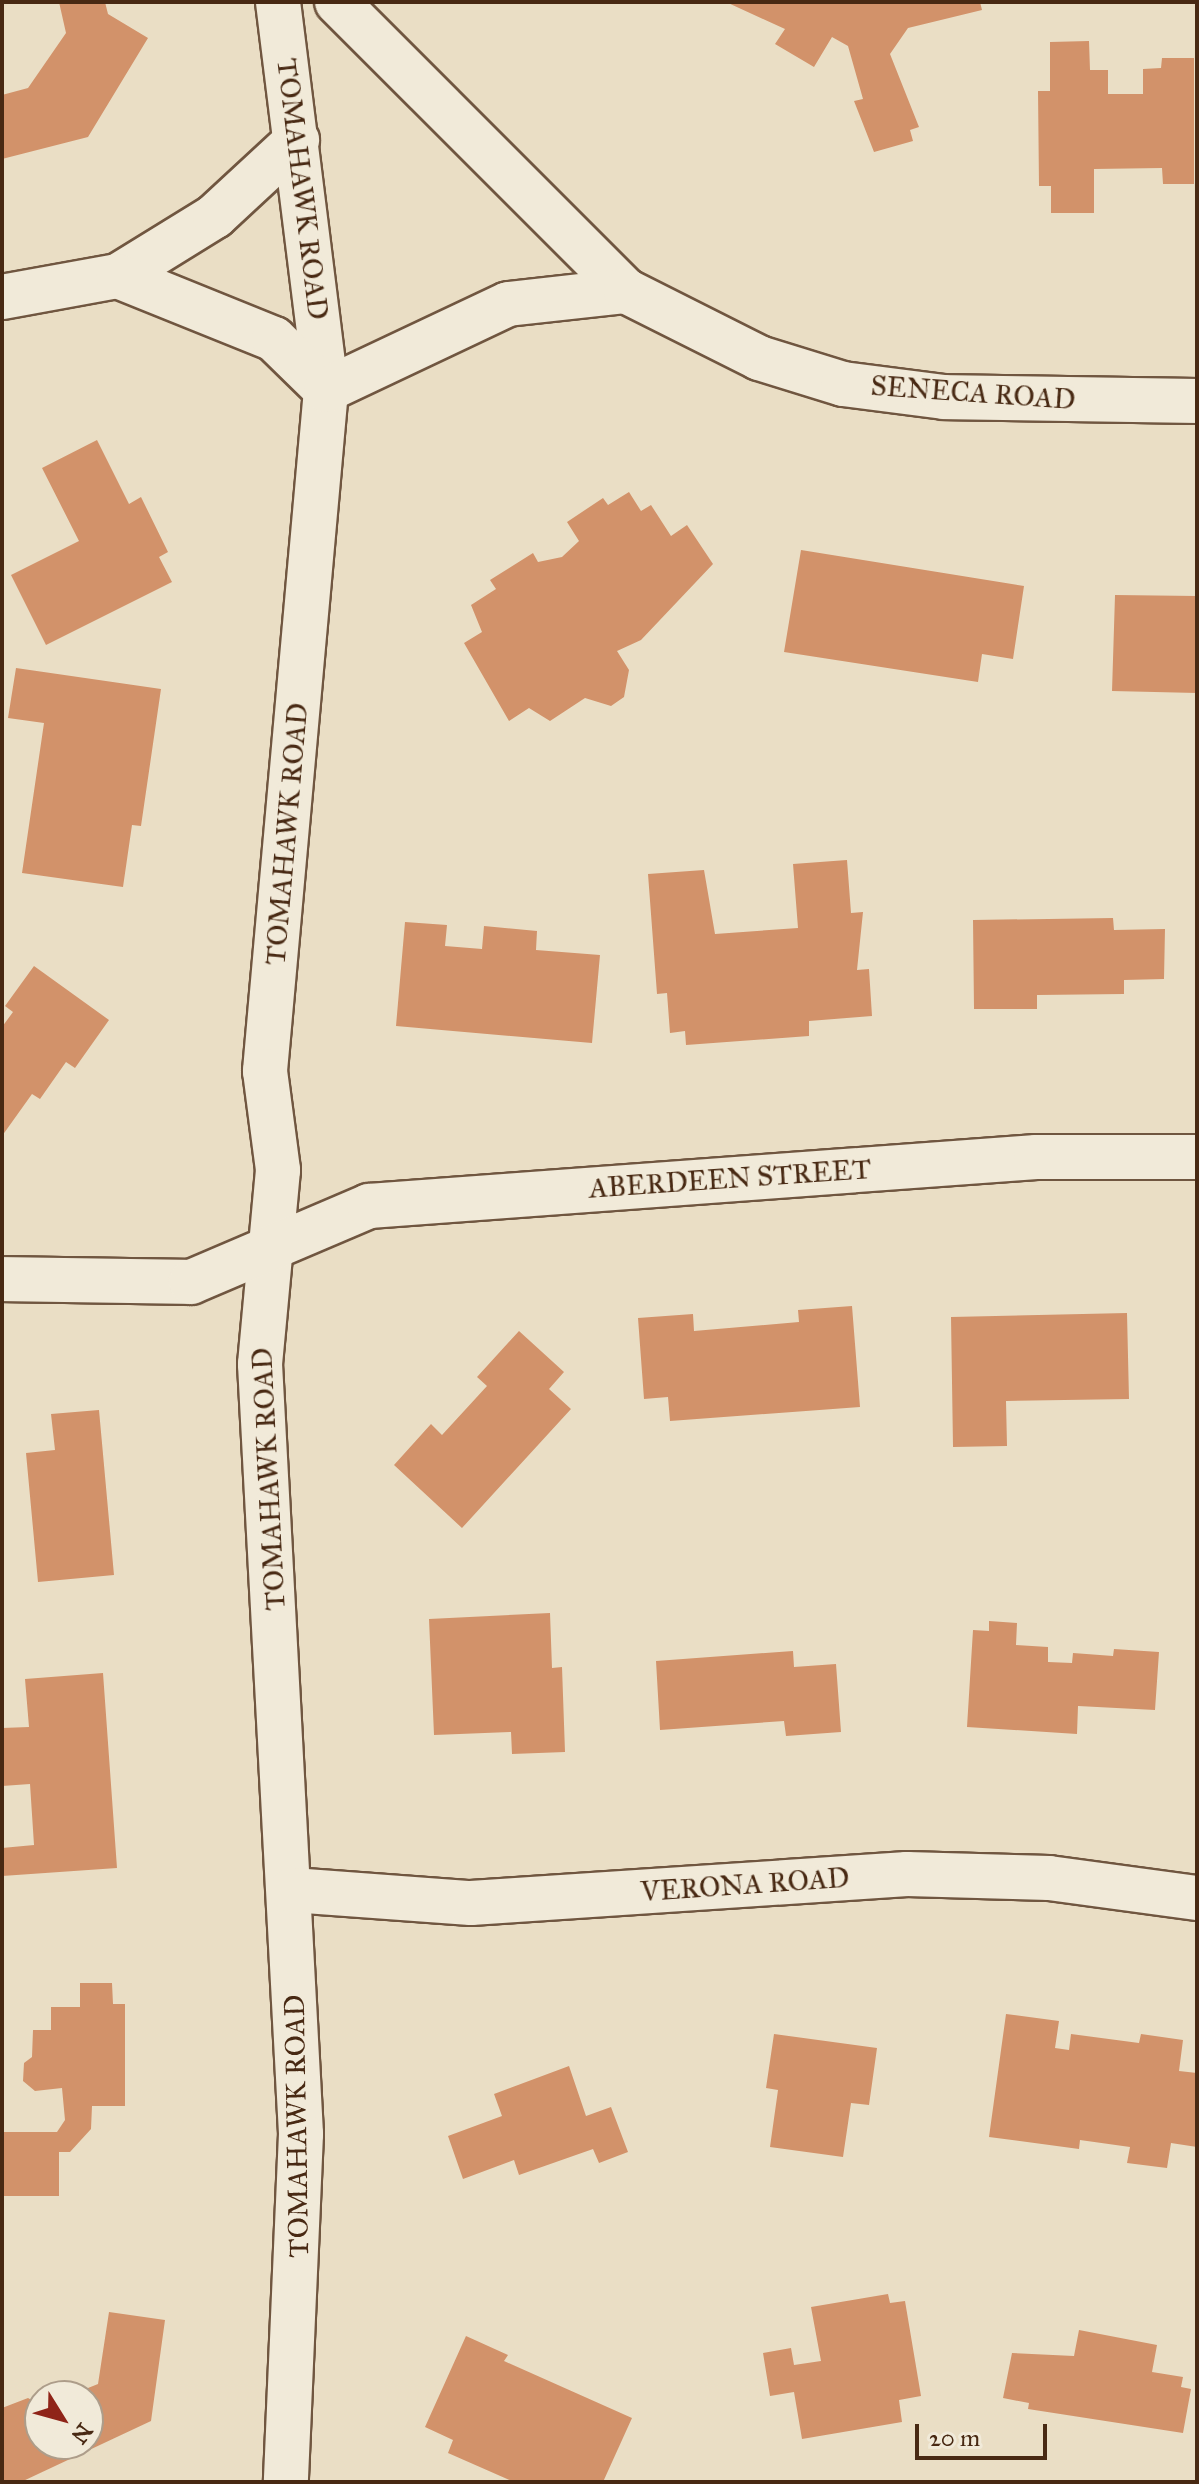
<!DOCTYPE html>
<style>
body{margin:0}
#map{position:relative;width:1199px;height:2484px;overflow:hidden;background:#eadec5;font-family:"IM FELL Great Primer",serif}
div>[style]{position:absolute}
.building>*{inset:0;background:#d2926a}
.roads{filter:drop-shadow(2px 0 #705640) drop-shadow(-2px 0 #705640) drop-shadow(0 2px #705640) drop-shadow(0 -2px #705640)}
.minor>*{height:44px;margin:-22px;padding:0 22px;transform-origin:22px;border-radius:22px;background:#f1ead9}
span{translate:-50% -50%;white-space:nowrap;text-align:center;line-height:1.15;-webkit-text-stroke:6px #f1ead9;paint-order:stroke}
.street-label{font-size:28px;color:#482913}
.frame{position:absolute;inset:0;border:4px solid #482913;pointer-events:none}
.north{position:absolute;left:24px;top:2380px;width:80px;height:80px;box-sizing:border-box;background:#f1ead9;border:2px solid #ad9d8a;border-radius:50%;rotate:127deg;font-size:22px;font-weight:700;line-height:32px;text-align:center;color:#482913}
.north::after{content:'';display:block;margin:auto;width:28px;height:36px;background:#8f2418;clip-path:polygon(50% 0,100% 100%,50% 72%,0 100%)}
.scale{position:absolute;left:915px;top:2424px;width:132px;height:36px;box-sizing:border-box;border:4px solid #482913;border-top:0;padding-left:10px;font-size:24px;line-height:28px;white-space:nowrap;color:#482913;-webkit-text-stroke:6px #f1ead9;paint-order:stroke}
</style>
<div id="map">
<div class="building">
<div style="clip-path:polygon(59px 2px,105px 2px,108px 14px,148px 38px,88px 137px,2px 159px,2px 95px,28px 88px,66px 33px)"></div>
<div style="clip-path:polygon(726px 2px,980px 2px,982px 10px,908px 28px,890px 54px,919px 127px,910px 130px,913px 141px,874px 152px,854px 101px,863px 99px,848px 46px,832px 37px,814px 67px,775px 44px,785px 29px)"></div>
<div style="clip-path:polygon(1089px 41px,1090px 70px,1108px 70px,1108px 94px,1143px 94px,1143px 69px,1161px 68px,1162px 58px,1194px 58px,1194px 184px,1163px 184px,1162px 168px,1094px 169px,1094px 213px,1051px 213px,1051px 186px,1039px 186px,1038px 91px,1050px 91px,1050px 42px)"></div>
<div style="clip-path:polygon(97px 440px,129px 504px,141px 497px,168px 552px,159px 557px,172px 582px,46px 645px,11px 575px,79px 541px,42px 468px)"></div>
<div style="clip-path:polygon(629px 492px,641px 511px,651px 505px,671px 536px,687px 525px,713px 564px,641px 640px,617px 651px,629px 670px,624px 697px,611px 706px,585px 698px,550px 721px,529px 708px,509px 721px,464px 643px,482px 632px,471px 605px,496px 589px,490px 580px,533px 553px,538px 562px,562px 557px,579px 541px,567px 522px,603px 498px,608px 505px)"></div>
<div style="clip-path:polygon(801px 550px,1024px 586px,1013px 659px,982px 654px,978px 682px,784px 652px)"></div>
<div style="clip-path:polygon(1115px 595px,1197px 596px,1197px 693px,1112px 691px)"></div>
<div style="clip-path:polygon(16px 668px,161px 689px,141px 826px,132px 825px,123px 887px,22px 873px,44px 723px,8px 718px)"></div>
<div style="clip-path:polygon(847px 860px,851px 913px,863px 912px,857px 970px,869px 969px,872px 1016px,809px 1021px,809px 1036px,686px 1045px,685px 1031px,670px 1033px,667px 993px,657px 994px,648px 874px,704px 870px,715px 934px,798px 928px,793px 864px)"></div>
<div style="clip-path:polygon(1113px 918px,1114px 930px,1165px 929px,1164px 979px,1124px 980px,1124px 994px,1037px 995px,1037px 1009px,974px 1009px,973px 920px)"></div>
<div style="clip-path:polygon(405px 922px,447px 925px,445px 946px,482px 949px,484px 926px,537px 931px,536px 950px,600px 955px,592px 1043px,396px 1026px)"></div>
<div style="clip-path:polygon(34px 966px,109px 1020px,75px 1068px,66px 1062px,40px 1099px,32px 1094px,2px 1136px,2px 1027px,13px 1012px,5px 1006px)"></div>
<div style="clip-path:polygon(852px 1306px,860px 1407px,670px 1421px,668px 1397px,644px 1399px,638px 1318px,693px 1314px,694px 1331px,799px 1322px,798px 1310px)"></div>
<div style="clip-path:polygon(1127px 1313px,1129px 1399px,1006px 1401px,1007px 1446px,953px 1447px,951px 1317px)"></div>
<div style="clip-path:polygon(519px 1331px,564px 1372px,549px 1389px,571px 1409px,462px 1528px,394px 1465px,431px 1424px,442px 1435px,487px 1386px,477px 1377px)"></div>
<div style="clip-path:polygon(99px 1410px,114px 1575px,38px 1582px,26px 1453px,55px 1450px,51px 1414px)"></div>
<div style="clip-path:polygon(550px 1613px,552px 1668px,562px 1667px,565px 1752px,512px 1754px,511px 1732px,434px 1735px,429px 1619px)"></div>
<div style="clip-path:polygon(989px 1621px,1017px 1623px,1016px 1645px,1048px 1647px,1048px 1662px,1072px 1663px,1073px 1653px,1113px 1656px,1114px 1649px,1159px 1652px,1155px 1710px,1078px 1706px,1077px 1734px,967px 1727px,973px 1630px,989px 1631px)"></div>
<div style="clip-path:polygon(793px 1651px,794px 1667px,836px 1664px,841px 1732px,786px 1736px,784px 1721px,660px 1730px,656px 1661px)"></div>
<div style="clip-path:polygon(103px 1673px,117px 1868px,2px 1876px,2px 1848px,34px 1845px,30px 1784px,2px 1786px,2px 1728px,29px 1727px,25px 1679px)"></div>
<div style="clip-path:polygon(80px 1983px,112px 1983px,113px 2004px,125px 2004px,125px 2106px,92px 2106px,91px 2129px,70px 2152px,59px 2152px,59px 2196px,2px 2196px,2px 2132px,57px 2132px,65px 2120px,62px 2088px,35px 2091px,23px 2081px,24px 2063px,32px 2057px,33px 2030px,51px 2030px,51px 2007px,80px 2007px)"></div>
<div style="clip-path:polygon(1006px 2014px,1059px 2021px,1055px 2048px,1069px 2050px,1071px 2034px,1139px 2043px,1141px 2034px,1183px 2040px,1179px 2071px,1197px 2073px,1197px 2147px,1171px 2143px,1167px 2168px,1127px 2163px,1130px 2147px,1080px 2140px,1079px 2149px,989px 2137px)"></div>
<div style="clip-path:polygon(774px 2034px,877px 2048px,869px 2105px,851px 2103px,843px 2157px,770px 2147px,778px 2090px,766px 2088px)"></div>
<div style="clip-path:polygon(569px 2066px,586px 2116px,611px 2107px,628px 2152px,599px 2163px,593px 2149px,519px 2175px,514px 2160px,463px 2179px,448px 2136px,502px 2116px,494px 2094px)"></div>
<div style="clip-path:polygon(888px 2294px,890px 2303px,905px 2301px,921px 2396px,899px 2400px,902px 2422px,802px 2439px,794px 2392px,770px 2396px,763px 2353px,791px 2348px,794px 2365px,821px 2361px,811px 2307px)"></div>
<div style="clip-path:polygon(109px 2312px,165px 2320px,151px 2421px,21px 2482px,2px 2482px,2px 2408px,28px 2398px,40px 2405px,40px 2444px,88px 2444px,88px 2396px,68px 2396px,98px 2384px)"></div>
<div style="clip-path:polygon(1079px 2330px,1157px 2345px,1152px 2372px,1183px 2377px,1181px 2387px,1191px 2389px,1183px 2433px,1028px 2409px,1029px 2403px,1003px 2398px,1012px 2353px,1074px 2356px)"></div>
<div style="clip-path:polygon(466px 2336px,508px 2355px,504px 2361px,632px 2418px,603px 2482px,514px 2482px,448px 2453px,453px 2440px,425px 2427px)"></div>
</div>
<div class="roads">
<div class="minor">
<div style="left:278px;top:2px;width:391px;rotate:82.9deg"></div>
<div style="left:326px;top:390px;width:684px;rotate:95.12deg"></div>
<div style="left:265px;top:1071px;width:100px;rotate:82.5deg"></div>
<div style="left:278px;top:1170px;width:195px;rotate:95.3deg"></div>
<div style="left:260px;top:1364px;width:771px;rotate:86.95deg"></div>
<div style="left:301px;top:2134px;width:348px;rotate:92.5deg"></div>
<div style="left:337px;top:2px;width:409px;rotate:45deg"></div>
<div style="left:118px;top:276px;width:114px;rotate:-31.7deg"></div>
<div style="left:215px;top:216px;width:112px;rotate:-42.8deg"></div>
<div style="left:2px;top:297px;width:118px;rotate:-10.3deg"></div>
<div style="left:118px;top:276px;width:168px;rotate:22deg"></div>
<div style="left:274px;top:339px;width:73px;rotate:44.4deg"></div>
<div style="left:326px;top:390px;width:201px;rotate:-25.3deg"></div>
<div style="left:508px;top:304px;width:119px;rotate:-6.3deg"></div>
<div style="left:626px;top:291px;width:149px;rotate:26.7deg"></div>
<div style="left:759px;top:358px;width:88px;rotate:17.2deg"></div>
<div style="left:843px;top:384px;width:102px;rotate:7.3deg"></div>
<div style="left:944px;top:397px;width:253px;rotate:0.9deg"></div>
<div style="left:2px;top:1279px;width:189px;rotate:0.9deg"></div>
<div style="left:191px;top:1282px;width:194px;rotate:-23.1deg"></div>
<div style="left:369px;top:1206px;width:669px;rotate:-4.2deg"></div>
<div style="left:1036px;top:1157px;width:161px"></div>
<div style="left:292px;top:1890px;width:179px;rotate:4.2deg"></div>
<div style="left:471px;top:1903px;width:437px;rotate:-3.8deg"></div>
<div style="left:907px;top:1874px;width:142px;rotate:1.6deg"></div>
<div style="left:1049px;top:1878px;width:149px;rotate:7.7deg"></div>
</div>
</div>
<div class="street-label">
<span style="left:302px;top:189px;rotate:83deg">TOMAHAWK ROAD</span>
<span style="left:973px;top:393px;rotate:4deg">SENECA ROAD</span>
<span style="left:287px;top:834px;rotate:-85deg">TOMAHAWK ROAD</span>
<span style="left:730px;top:1179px;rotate:-4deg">ABERDEEN STREET</span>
<span style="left:269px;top:1479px;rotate:-93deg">TOMAHAWK ROAD</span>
<span style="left:745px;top:1885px;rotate:-4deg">VERONA ROAD</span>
<span style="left:297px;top:2126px;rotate:-91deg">TOMAHAWK ROAD</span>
</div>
<div class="frame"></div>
<div class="north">N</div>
<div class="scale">20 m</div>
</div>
